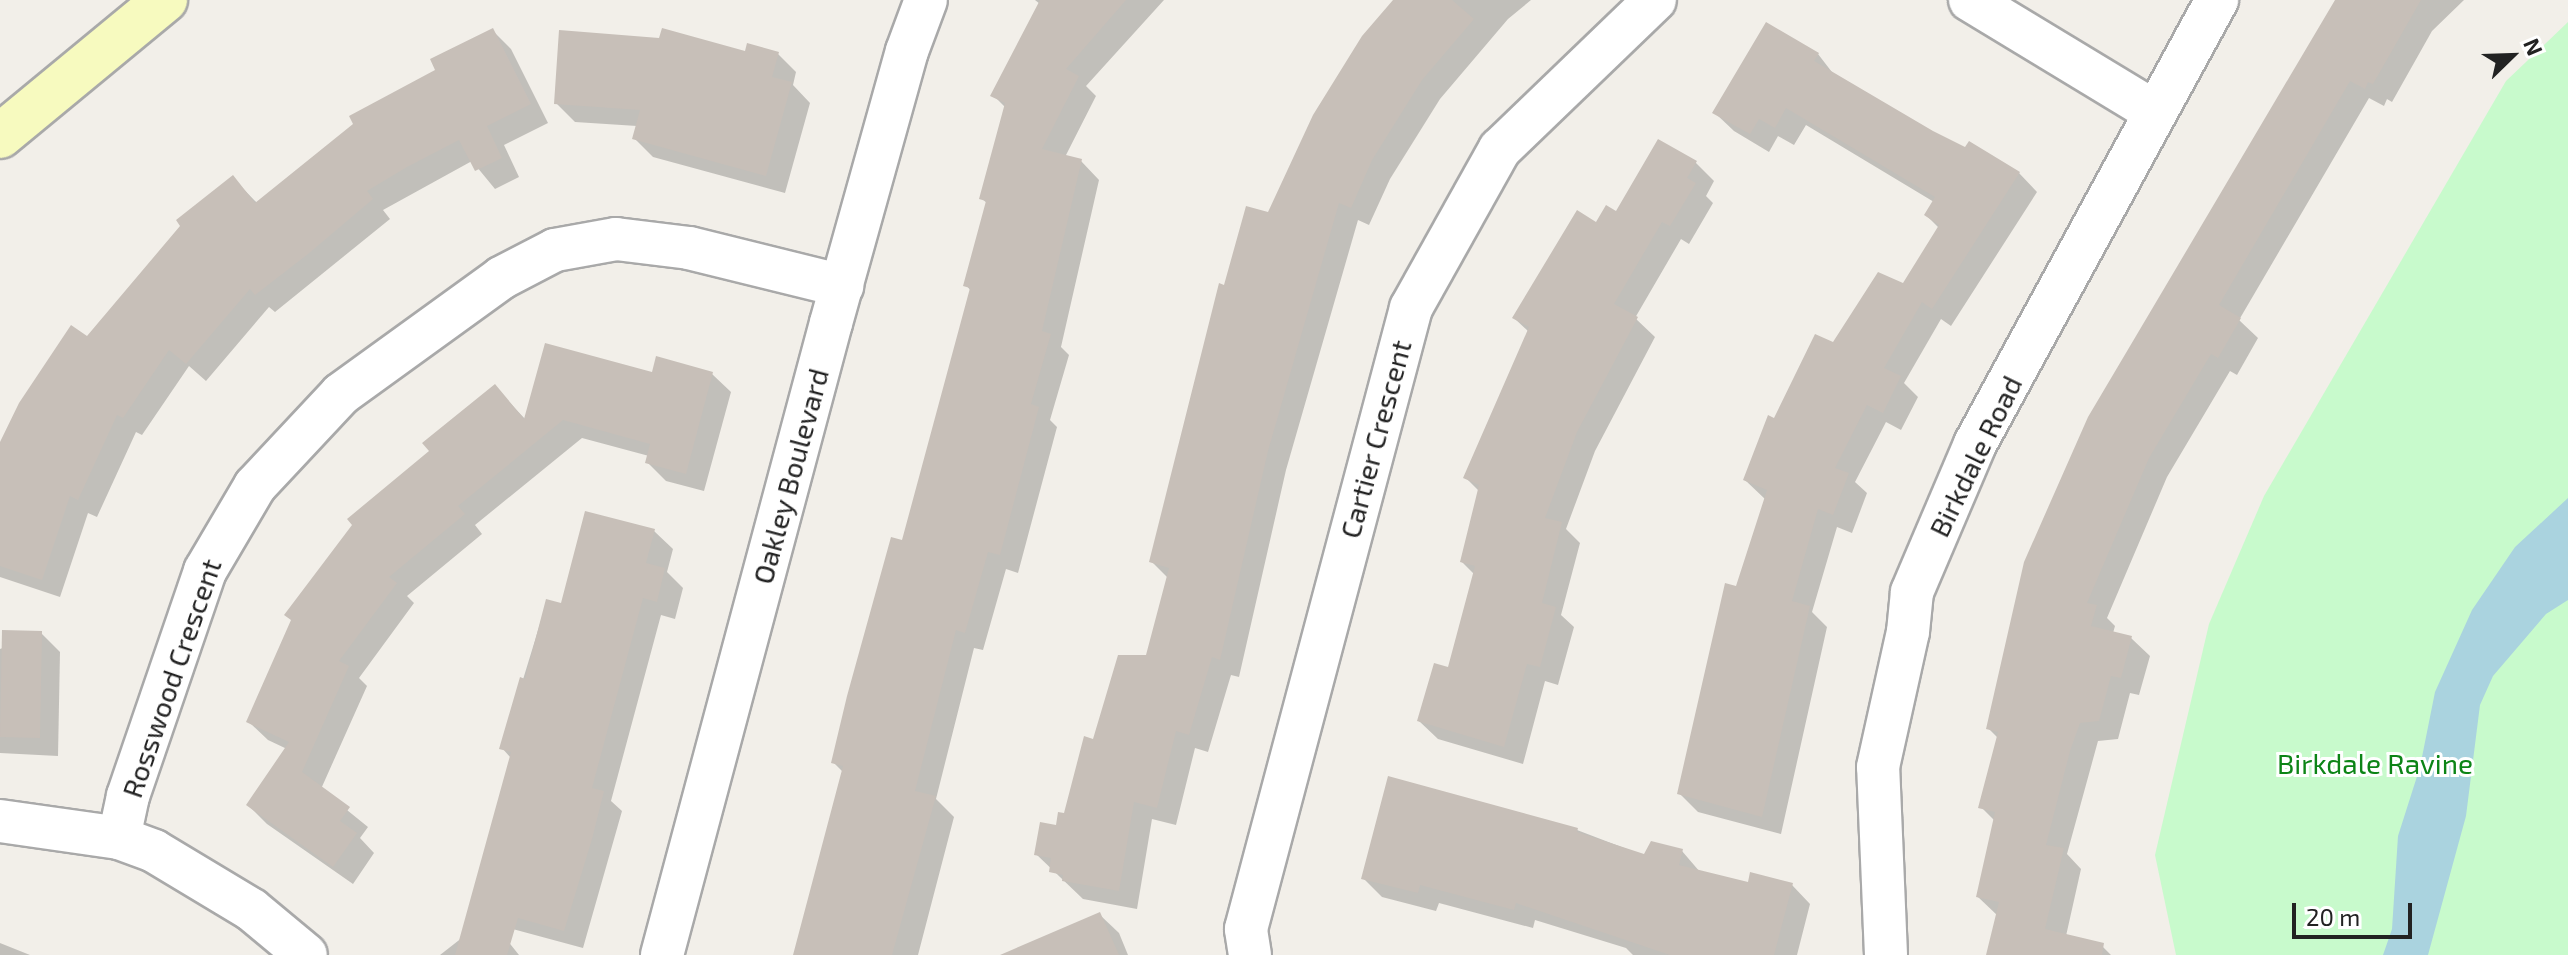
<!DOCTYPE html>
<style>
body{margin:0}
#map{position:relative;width:2568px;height:955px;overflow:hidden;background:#f2efe9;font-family:"Exo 2",sans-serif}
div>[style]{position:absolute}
.park>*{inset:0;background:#c8facc}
.water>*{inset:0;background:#aad3df}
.shadow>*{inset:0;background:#0003}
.building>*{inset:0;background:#c7bfb8}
.roads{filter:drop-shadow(2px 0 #a9a9a9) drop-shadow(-2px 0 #a9a9a9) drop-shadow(0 2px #a9a9a9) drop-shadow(0 -2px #a9a9a9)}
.minor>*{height:42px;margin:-21px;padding:0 21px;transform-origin:21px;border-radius:21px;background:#fff}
.secondary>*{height:44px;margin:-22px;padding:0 22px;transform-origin:22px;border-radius:22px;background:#f7fabf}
span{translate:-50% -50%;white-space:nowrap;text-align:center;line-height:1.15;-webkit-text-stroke:6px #fff;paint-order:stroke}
.street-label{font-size:28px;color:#222}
.park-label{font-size:28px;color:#0c8416}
.north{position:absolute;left:2472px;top:16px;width:80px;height:80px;-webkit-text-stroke:6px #fff;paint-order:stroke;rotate:67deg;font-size:22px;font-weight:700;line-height:32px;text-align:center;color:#222}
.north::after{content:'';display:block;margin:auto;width:28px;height:36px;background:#222;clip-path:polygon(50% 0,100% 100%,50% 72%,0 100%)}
.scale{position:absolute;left:2292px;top:903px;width:120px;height:36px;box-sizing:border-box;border:4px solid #222;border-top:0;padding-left:10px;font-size:24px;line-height:28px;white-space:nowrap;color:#222;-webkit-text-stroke:6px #fff;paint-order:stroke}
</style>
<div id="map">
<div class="park">
<div style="clip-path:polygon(2568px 22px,2568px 955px,2176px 955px,2155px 855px,2209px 624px,2264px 496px,2506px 81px)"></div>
</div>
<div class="water">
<div style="clip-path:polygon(2568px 498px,2568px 600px,2546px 614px,2493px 676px,2480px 705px,2466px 816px,2428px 955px,2383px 955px,2392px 929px,2398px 836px,2420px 767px,2435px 692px,2472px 610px,2515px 547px)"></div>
</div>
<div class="shadow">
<div style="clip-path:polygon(1035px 0,1164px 0,1086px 86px,1096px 96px,1065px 157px,1081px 161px,1099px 180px,1061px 347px,1069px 355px,1050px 420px,1057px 427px,1018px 573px,1006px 569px,983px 650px,974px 648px,936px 799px,954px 817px,918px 955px,796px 955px,843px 772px,833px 762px,904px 543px,971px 291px,966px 285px,988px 204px,981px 198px,1006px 108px,993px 95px,1040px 4px)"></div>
<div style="clip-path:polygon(1395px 0,1531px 0,1508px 19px,1440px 99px,1390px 179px,1369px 225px,1358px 220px,1286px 470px,1239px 677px,1231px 675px,1208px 752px,1195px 748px,1176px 825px,1152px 819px,1137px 909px,1083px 899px,1037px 855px,1065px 815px,1095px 742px,1147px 657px,1168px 578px,1152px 562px,1225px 287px)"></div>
<div style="clip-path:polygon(2337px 0,2464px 0,2432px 31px,2392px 102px,2387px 99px,2384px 106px,2369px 98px,2239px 320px,2258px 338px,2237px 375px,2230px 371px,2167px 477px,2107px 618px,2115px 626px,2113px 633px,2131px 638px,2150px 656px,2139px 695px,2130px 693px,2118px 739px,2098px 741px,2067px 854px,2081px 869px,2066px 936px,2100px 944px,2111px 955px,1988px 955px,1998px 916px,1978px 897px,1995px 821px,1981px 807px,1999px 739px,1989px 729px)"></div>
<div style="clip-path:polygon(493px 31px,511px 49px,548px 123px,504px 145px,519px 177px,495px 189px,472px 161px,383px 210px,390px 219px,275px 312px,269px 307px,206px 381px,189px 366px,142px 435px,136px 432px,97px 517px,88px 513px,60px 597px,0 577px,0 447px,87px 338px,233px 178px,258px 204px)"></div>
<div style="clip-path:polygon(747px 53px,778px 54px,796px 72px,793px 85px,810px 103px,785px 193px,653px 157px,634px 138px,637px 126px,575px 122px,556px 103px)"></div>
<div style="clip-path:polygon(1818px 54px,1835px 76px,1932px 133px,2019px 173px,2037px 192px,1951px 326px,1941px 319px,1904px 383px,1918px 397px,1901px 430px,1886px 422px,1855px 482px,1867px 493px,1852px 533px,1837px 527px,1812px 612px,1827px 627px,1781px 834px,1698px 812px,1679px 793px,1766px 500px,1745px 480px,1775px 420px,1833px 345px,1904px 286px,1939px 228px,1926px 215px,1934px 202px,1806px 125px,1794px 145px,1778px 136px,1769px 152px,1734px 131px,1715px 113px)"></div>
<div style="clip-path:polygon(1695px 162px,1714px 181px,1706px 196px,1713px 203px,1689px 244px,1681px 239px,1635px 318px,1655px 337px,1595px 451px,1566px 529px,1580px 543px,1561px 615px,1574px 627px,1558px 685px,1545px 681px,1523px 764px,1438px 739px,1419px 721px,1449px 669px,1474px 574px,1462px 562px,1480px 492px,1466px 478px,1529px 332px,1514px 318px,1597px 224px)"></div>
<div style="clip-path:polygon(653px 374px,712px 374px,731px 392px,704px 491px,666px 481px,647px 462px,649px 456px,582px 438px,475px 525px,482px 534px,407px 596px,414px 603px,359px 678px,367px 686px,321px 789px,368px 827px,360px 838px,374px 853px,353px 884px,267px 824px,248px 805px,287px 749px,268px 740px,249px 722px,432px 451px,495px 387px,526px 420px)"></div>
<div style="clip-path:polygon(654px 531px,673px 549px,667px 572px,683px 588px,675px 619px,661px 615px,611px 801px,622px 811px,583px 948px,494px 924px,519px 955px,440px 955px,463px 937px,511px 758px,502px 748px,547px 601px,563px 605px)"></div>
<div style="clip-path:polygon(41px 633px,60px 652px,58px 756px,0 753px,0 649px)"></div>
<div style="clip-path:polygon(1577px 830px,1645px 856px,1682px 851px,1700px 872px,1749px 885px,1792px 885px,1810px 904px,1797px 955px,1633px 955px,1626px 948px,1535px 920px,1533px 928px,1439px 903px,1436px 911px,1382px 897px,1363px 878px)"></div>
<div style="clip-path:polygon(1100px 915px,1119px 933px,1128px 955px,1045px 955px)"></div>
<div style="clip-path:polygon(0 943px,30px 955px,0 955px)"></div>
</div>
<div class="building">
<div style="clip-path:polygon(1040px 0,1126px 0,1066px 69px,1079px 76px,1042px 149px,1082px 159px,1042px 331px,1051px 334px,1031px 404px,1039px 407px,1000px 555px,988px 552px,965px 633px,956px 630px,915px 791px,936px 796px,892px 955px,793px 955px,843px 766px,831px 763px,847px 696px,891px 537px,902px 540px,970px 288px,963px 286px,986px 201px,979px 199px,1005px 103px,990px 96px)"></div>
<div style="clip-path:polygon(1393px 0,1452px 0,1474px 19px,1422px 80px,1372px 160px,1351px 208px,1339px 203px,1268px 451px,1220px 660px,1212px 657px,1189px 735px,1176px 731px,1157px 808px,1134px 802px,1119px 891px,1062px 881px,1063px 875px,1049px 872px,1051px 858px,1034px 855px,1040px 822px,1056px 825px,1058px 812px,1064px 813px,1084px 736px,1093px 739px,1118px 655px,1146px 655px,1169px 568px,1149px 562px,1219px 283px,1224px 285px,1246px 206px,1268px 212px,1313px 115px,1362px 36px)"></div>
<div style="clip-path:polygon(2335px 0,2421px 0,2373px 84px,2368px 82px,2365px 89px,2350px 81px,2219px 305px,2241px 318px,2218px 358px,2211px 354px,2149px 458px,2087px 603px,2097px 605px,2091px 626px,2132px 636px,2121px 678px,2111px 676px,2099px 721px,2080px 723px,2070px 751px,2046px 845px,2064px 848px,2045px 929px,2104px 943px,2102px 955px,1986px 955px,1999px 902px,1976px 897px,1995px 812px,1978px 808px,1998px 732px,1986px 729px,2024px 562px,2088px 417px)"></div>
<div style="clip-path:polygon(1766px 22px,1819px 53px,1814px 61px,1933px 131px,1965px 147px,1969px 141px,2020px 172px,1932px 309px,1922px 302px,1884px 368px,1901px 376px,1883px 413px,1867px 405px,1835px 468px,1849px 473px,1833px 515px,1818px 509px,1792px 601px,1810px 606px,1762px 817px,1677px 794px,1725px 583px,1736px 586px,1767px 490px,1743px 480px,1768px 415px,1774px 418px,1815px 334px,1833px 342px,1878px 272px,1903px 283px,1939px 225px,1924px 215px,1935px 197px,1786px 108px,1775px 128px,1759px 119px,1750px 134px,1712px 113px)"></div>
<div style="clip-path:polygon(493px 28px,531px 104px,487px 126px,502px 158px,475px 171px,459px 140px,407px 167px,367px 191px,373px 199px,308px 254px,255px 295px,250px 289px,186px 364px,169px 350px,123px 418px,117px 415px,78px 500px,70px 496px,42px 580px,0 566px,0 442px,19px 403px,71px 325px,87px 336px,180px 226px,176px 220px,233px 175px,255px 203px,353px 124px,349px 116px,435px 70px,430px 59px)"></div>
<div style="clip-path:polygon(662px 28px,745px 51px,747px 43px,779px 52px,772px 77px,792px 82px,766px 176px,632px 139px,640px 110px,554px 104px,559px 30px,659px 38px)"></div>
<div style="clip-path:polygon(1658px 139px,1697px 161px,1687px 178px,1696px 183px,1670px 226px,1662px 222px,1614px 304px,1638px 317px,1577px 432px,1545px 518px,1562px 522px,1542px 603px,1556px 607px,1540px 667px,1527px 664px,1504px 747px,1417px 721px,1434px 663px,1448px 667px,1475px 566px,1460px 562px,1479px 485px,1463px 478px,1529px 327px,1512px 318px,1577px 210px,1596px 222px,1606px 205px,1616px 211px)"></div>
<div style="clip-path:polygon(545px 343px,652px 372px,656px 356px,713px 372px,686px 474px,645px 463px,650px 444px,563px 420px,458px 506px,465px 514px,389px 577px,397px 583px,339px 661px,349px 666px,302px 772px,350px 807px,340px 821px,357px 833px,333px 867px,246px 805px,289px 742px,246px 722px,291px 620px,284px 615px,352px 525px,347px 519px,429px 451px,422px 443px,495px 384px,524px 419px)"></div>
<div style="clip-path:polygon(585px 511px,655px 529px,646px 563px,665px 568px,657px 602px,643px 598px,592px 788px,604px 791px,592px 839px,564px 931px,518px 918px,507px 955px,455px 955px,511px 752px,499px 749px,520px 677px,525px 679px,546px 599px,561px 603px)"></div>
<div style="clip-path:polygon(2px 630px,42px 631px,40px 738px,0 737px)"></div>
<div style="clip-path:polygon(1388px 776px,1578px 828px,1577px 832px,1644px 854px,1651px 841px,1683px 849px,1679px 865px,1748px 882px,1750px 872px,1793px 883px,1774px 955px,1670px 955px,1516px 903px,1514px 910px,1420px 885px,1418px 893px,1361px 879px)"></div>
<div style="clip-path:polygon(1100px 912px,1119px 955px,1000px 955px)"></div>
</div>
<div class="roads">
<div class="minor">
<div style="left:1970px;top:0;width:216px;rotate:31.2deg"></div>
<div style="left:0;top:821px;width:120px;rotate:8.1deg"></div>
<div style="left:119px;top:838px;width:37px;rotate:20deg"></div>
<div style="left:154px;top:851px;width:114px;rotate:31deg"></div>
<div style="left:252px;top:910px;width:70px;rotate:39.8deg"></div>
<div style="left:119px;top:838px;width:43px;rotate:-77.9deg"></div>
<div style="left:128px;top:796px;width:238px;rotate:-71.1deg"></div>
<div style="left:205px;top:571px;width:99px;rotate:-59.5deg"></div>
<div style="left:255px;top:486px;width:126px;rotate:-46.9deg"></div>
<div style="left:341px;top:394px;width:198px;rotate:-35.9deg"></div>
<div style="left:501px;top:278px;width:61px;rotate:-27.4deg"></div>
<div style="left:555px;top:250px;width:62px;rotate:-10.2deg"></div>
<div style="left:616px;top:239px;width:74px;rotate:7deg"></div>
<div style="left:689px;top:248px;width:158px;rotate:13.9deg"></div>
<div style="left:662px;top:955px;width:654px;rotate:-75.03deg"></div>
<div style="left:831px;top:323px;width:282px;rotate:-74.4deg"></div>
<div style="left:907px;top:51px;width:54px;rotate:-69.6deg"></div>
<div style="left:1250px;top:955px;width:26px;rotate:-99deg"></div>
<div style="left:1246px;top:929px;width:643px;rotate:-75.12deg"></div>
<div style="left:1411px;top:308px;width:182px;rotate:-60.8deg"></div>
<div style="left:1500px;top:149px;width:215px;rotate:-43.9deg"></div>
<div style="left:1886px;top:955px;width:188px;rotate:-92.4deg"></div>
<div style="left:1878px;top:767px;width:138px;rotate:-77.5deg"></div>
<div style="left:1908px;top:632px;width:40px;rotate:-84.3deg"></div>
<div style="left:1912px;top:592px;width:161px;rotate:-66.9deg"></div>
<div style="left:1975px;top:444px;width:506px;rotate:-61.41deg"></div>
</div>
<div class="secondary">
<div style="left:0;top:136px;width:214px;rotate:-39.5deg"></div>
</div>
</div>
<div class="street-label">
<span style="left:1375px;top:439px;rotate:-75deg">Cartier Crescent</span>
<span style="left:1975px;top:456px;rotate:-64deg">Birkdale Road</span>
<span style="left:790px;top:476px;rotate:-75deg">Oakley Boulevard</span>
<span style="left:171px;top:678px;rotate:-71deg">Rosswood Crescent</span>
</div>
<div class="park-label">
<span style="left:2375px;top:763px">Birkdale Ravine</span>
</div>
<div class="north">N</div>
<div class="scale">20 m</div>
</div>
